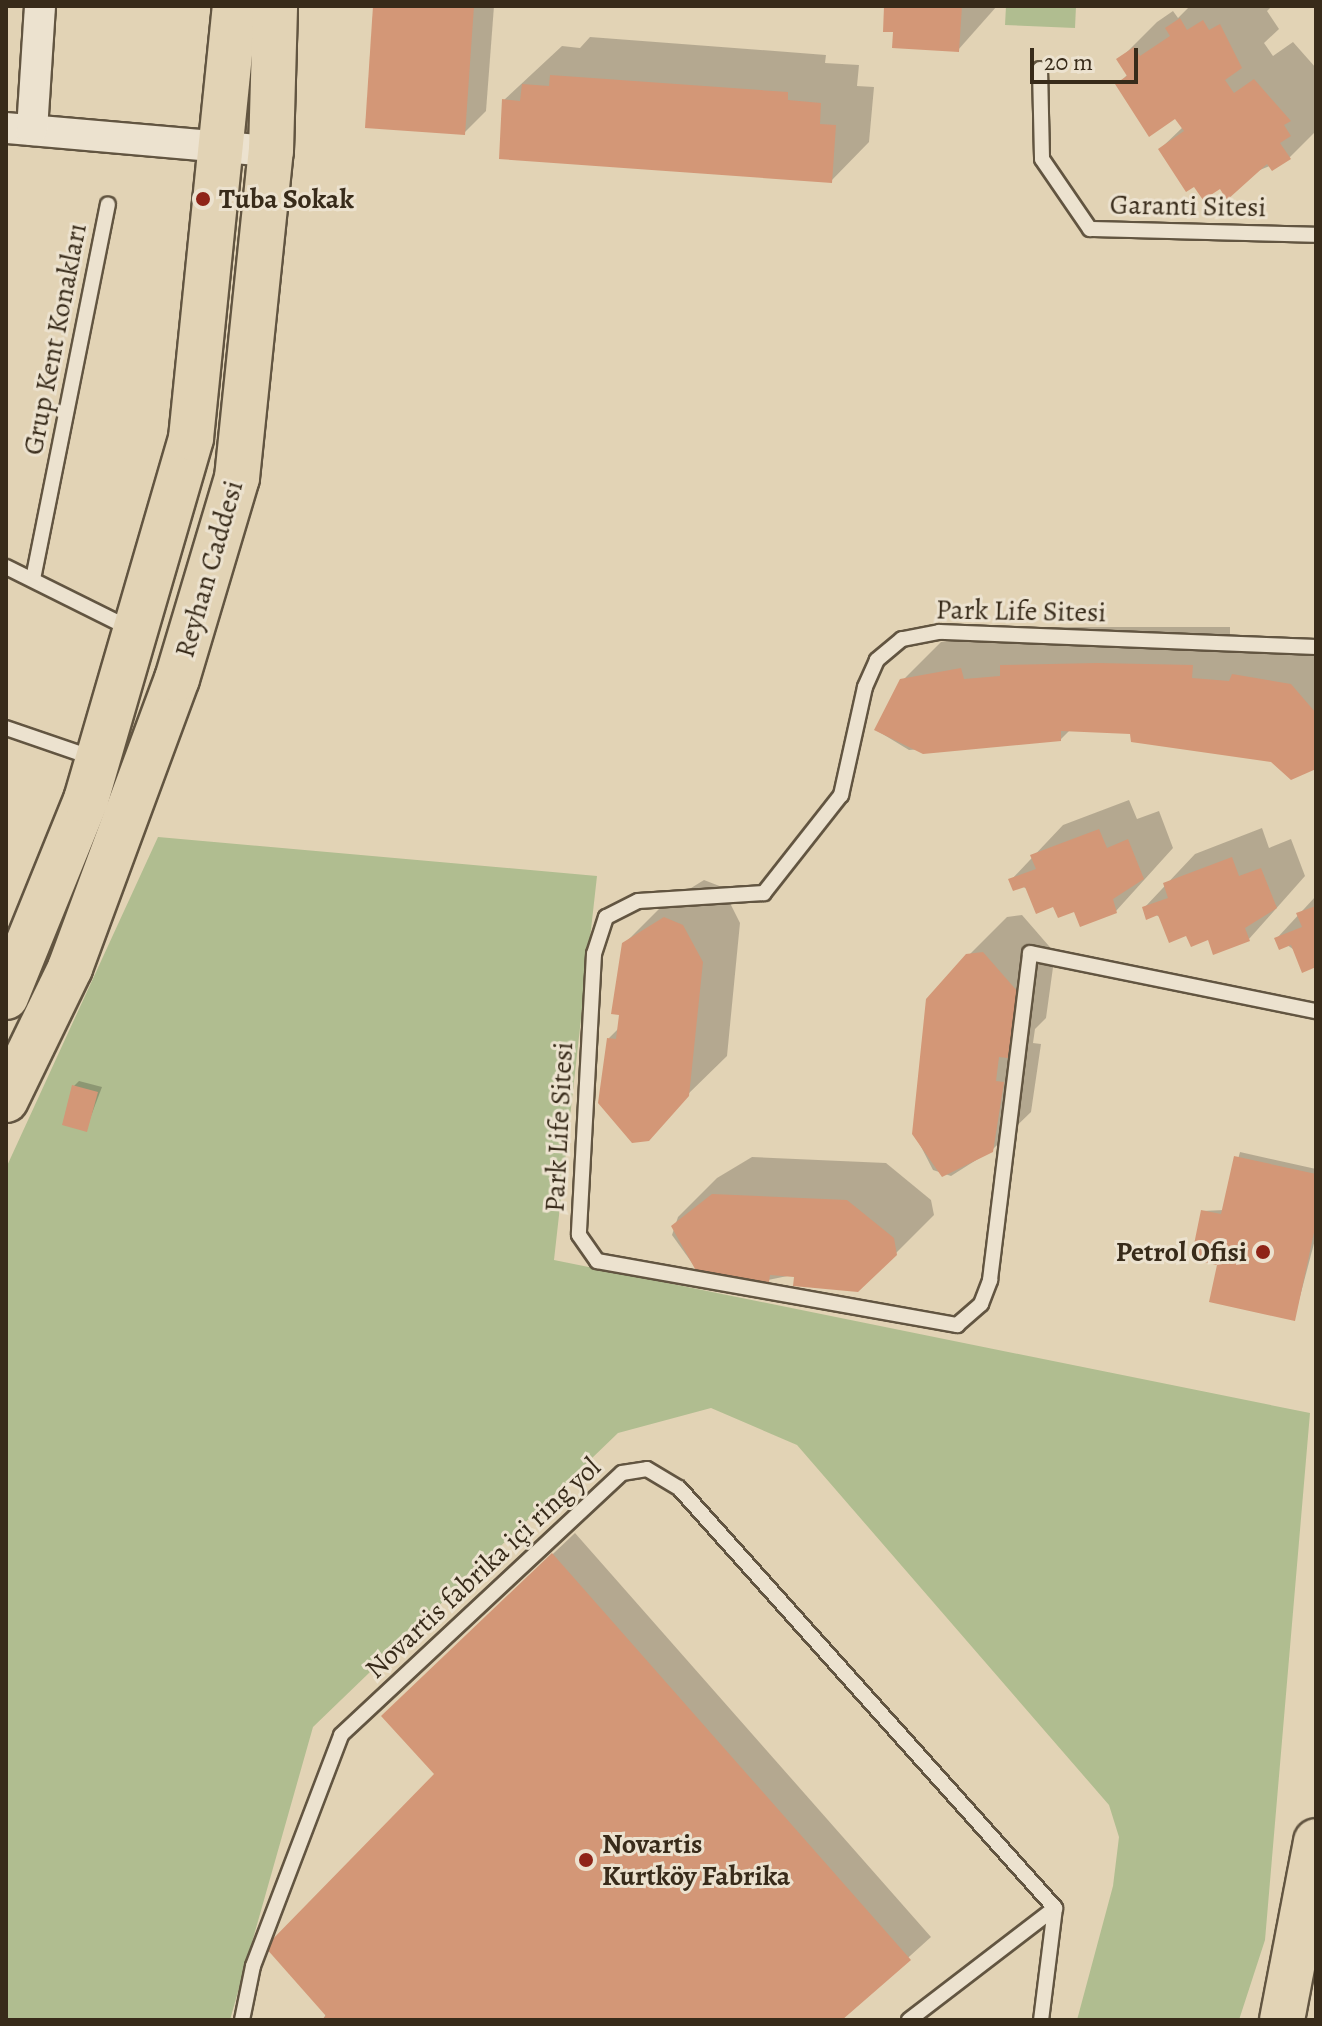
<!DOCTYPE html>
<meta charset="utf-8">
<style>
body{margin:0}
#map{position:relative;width:1322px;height:2026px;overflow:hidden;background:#e2d3b5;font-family:Alegreya,serif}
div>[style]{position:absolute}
.green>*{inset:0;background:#b0bd90}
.shadow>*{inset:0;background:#0003}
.building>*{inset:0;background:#d39777}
.roads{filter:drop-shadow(2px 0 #625541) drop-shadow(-2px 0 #625541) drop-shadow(0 2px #625541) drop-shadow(0 -2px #625541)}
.service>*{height:14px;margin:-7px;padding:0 7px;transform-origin:7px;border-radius:7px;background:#ece2cf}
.minor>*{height:30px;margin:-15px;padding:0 15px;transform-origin:15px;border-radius:15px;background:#ece2cf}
.primary>*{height:44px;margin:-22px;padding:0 22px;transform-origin:22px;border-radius:22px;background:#e2d3b5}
.dots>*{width:22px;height:22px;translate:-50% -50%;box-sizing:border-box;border:4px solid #ece2cf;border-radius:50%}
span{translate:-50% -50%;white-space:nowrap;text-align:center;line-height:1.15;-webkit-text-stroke:6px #ece2cf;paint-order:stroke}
.poi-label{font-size:28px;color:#382b1a;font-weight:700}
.left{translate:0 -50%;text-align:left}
.right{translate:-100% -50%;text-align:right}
.street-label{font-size:28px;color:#382b1a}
.frame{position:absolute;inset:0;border:8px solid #382b1a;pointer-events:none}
.scale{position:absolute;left:1030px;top:48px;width:108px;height:36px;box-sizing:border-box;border:4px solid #382b1a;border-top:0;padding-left:10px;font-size:24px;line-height:28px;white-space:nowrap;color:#382b1a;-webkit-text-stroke:6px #ece2cf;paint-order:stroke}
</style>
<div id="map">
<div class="green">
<div style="clip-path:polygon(1006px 6px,1076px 6px,1075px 28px,1005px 25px)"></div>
<div style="clip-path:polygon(158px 837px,597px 876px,554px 1260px,1310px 1413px,1265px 1940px,1239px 2020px,1077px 2020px,1113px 1886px,1119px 1837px,1109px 1805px,797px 1445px,711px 1408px,618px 1433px,313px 1727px,230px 2020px,6px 2020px,6px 1168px)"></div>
</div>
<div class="shadow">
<div style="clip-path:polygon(375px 6px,494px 6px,486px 111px,464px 133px)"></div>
<div style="clip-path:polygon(885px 6px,997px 6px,958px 50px,895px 30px)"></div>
<div style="clip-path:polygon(1190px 6px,1272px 6px,1267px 11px,1279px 29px,1264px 43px,1273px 56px,1293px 42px,1316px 68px,1316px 131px,1289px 158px,1221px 186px,1160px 149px,1183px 127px,1176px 116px,1117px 85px,1128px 74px,1119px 60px,1157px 22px,1173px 11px,1178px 18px)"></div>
<div style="clip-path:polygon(590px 37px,826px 55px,825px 63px,859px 65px,857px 86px,874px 87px,869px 142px,831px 181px,504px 100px,562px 46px,580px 48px)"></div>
<div style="clip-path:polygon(1040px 627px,1230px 627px,1230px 640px,1265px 644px,1272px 636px,1316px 644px,1316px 766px,1132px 732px,1070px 730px,1060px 740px,909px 750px,876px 730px,902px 681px,941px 642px,999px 631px,1002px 642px,1028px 639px)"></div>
<div style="clip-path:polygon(1129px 800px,1137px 819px,1159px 811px,1173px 848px,1116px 911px,1055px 905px,1011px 880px,1063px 825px)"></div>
<div style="clip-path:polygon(1262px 828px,1269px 848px,1291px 839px,1305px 876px,1249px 939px,1187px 933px,1144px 908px,1195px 854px)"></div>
<div style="clip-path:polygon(704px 880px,722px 887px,740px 923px,727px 1056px,640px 1141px,609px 1038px,619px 1028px,624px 944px,662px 906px)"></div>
<div style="clip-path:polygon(1316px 896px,1316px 965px,1277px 938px)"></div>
<div style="clip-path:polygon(1022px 915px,1055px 953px,1046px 1018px,1035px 1029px,1033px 1043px,1041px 1044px,1031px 1112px,992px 1150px,951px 1176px,933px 1170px,914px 1133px,968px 956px,1007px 917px)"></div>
<div style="clip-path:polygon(79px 1081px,102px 1087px,86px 1129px,74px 1086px)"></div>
<div style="clip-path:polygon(1240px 1152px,1316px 1169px,1316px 1236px,1294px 1319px,1219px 1263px,1202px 1211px,1224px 1210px)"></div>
<div style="clip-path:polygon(752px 1157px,886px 1163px,931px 1200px,934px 1215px,895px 1254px,768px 1280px,700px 1274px,672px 1235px,678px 1217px,717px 1178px)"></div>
<div style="clip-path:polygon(575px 1533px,931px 1937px,839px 2020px,323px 2020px,437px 1774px,405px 1694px)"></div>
</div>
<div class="building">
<div style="clip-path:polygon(373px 6px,474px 6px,465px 135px,365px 128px)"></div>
<div style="clip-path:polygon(884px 6px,962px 6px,959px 52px,892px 48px,893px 32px,883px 32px)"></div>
<div style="clip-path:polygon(1180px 18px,1187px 30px,1203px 20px,1209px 30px,1220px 24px,1242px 68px,1225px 80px,1234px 93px,1254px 79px,1291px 121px,1284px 125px,1291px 136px,1280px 143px,1291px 159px,1272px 171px,1267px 164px,1227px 200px,1220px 189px,1203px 200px,1194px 187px,1186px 192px,1158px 149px,1184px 131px,1175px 119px,1149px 137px,1115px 84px,1127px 76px,1116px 59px,1134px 47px,1140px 56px,1170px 36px,1165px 28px)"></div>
<div style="clip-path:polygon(550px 75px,788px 92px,788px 100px,821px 103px,820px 124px,836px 125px,832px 183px,499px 159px,502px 99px,520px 101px,522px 84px,549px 86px)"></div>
<div style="clip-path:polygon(1097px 663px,1193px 665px,1192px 678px,1229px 681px,1232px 674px,1291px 684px,1316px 713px,1316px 769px,1291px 780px,1271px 762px,1131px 742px,1130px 734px,1061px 731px,1061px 741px,923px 754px,874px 730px,900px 679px,961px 668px,964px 679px,1000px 676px,1000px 665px)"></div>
<div style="clip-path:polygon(1099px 829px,1107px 848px,1128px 839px,1144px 879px,1113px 899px,1117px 913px,1080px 927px,1074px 912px,1058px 918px,1053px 907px,1036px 914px,1025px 887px,1013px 891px,1008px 879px,1036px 869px,1030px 855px)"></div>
<div style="clip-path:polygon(1232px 857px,1239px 876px,1261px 868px,1277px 908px,1245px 928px,1250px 941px,1213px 955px,1208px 940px,1191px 947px,1186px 936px,1169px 943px,1158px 915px,1146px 920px,1142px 907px,1168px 898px,1163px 883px)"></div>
<div style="clip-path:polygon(1316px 906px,1316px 967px,1302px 973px,1291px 945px,1279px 950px,1274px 938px,1302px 927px,1296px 913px)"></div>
<div style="clip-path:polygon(664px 917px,683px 925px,703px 962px,689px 1096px,649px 1141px,632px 1143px,598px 1103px,607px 1038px,616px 1039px,619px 1015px,611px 1014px,622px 943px)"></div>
<div style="clip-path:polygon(983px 952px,1018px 992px,1008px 1058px,999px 1057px,996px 1081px,1004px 1082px,993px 1152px,942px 1177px,912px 1134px,926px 999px,966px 954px)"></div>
<div style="clip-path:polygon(72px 1085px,98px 1092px,87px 1132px,62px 1125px)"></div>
<div style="clip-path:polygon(1234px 1156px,1316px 1174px,1316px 1223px,1295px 1321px,1209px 1302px,1217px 1265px,1191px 1259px,1201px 1210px,1221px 1214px)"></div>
<div style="clip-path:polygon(712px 1194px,847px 1200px,894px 1238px,897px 1255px,858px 1292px,793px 1286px,794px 1277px,770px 1275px,769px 1282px,699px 1276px,671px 1226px)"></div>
<div style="clip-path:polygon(552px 1553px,911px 1960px,842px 2020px,321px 2020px,326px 2016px,265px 1947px,434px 1774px,381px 1716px)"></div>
</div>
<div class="roads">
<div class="service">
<div style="left:1040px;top:69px;width:90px;rotate:88.7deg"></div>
<div style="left:1042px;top:159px;width:85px;rotate:55.6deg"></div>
<div style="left:1090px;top:229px;width:226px;rotate:1.5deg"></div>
<div style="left:6px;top:567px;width:140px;rotate:26.4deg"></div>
<div style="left:33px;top:579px;width:382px;rotate:-78.7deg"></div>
<div style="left:1316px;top:647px;width:377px;rotate:-177.7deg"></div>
<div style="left:939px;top:632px;width:38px;rotate:169deg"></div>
<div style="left:902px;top:639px;width:33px;rotate:140deg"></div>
<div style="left:877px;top:660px;width:30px;rotate:114deg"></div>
<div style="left:865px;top:687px;width:111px;rotate:102.5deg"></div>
<div style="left:841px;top:795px;width:125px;rotate:128.2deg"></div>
<div style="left:764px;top:893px;width:126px;rotate:176.4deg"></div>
<div style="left:638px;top:901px;width:36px;rotate:153deg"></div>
<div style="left:606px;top:917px;width:39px;rotate:108deg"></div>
<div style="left:594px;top:954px;width:281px;rotate:93.1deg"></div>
<div style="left:579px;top:1235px;width:32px;rotate:55deg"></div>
<div style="left:597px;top:1261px;width:366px;rotate:10.1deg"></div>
<div style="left:957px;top:1325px;width:32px;rotate:-41deg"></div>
<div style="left:981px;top:1304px;width:26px;rotate:-69deg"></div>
<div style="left:990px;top:1280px;width:329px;rotate:-83deg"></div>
<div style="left:1030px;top:953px;width:292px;rotate:11.5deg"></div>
<div style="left:6px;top:728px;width:92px;rotate:19deg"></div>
<div style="left:242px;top:2020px;width:55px;rotate:-78.5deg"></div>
<div style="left:253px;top:1966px;width:247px;rotate:-69.1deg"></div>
<div style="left:341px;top:1735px;width:384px;rotate:-43deg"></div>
<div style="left:622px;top:1473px;width:25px;rotate:-9deg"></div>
<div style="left:647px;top:1469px;width:37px;rotate:31deg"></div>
<div style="left:679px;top:1488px;width:564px;rotate:48.16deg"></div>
<div style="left:1055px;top:1908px;width:113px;rotate:97.1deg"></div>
<div style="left:909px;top:2020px;width:184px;rotate:-37.5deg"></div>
</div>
<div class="minor">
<div style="left:6px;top:128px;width:266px;rotate:5deg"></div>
<div style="left:32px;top:130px;width:124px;rotate:-86.3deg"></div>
</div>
<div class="primary">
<div style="left:6px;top:997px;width:213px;rotate:-67.9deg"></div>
<div style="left:86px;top:800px;width:377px;rotate:-73.8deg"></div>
<div style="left:191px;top:438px;width:434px;rotate:-84.2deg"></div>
<div style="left:6px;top:1100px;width:147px;rotate:-64.1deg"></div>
<div style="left:70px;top:968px;width:308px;rotate:-69.7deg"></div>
<div style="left:177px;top:679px;width:210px;rotate:-73.4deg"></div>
<div style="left:237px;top:478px;width:329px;rotate:-84.1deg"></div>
<div style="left:271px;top:151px;width:145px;rotate:-88.4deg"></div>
<div style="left:1282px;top:2020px;width:182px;rotate:-79.2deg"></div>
</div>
</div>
<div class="dots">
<div style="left:203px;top:199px;background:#8f2418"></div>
<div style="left:1263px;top:1252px;background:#8f2418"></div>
<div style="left:586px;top:1860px;background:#8f2418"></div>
</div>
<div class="poi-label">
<span class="left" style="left:219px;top:199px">Tuba Sokak</span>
<span class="right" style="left:1247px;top:1252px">Petrol Ofisi</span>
<span class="left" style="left:602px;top:1860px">Novartis<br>Kurtköy Fabrika</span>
</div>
<div class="street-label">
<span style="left:1188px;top:206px;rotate:1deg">Garanti Sitesi</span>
<span style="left:55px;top:339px;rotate:-79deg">Grup Kent Konakları</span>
<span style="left:209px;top:569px;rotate:-74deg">Reyhan Caddesi</span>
<span style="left:1021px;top:611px;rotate:1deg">Park Life Sitesi</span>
<span style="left:559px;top:1127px;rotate:-87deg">Park Life Sitesi</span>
<span style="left:483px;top:1568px;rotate:-43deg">Novartis fabrika içi ring yol</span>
</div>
<div class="frame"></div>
<div class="scale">20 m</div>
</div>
